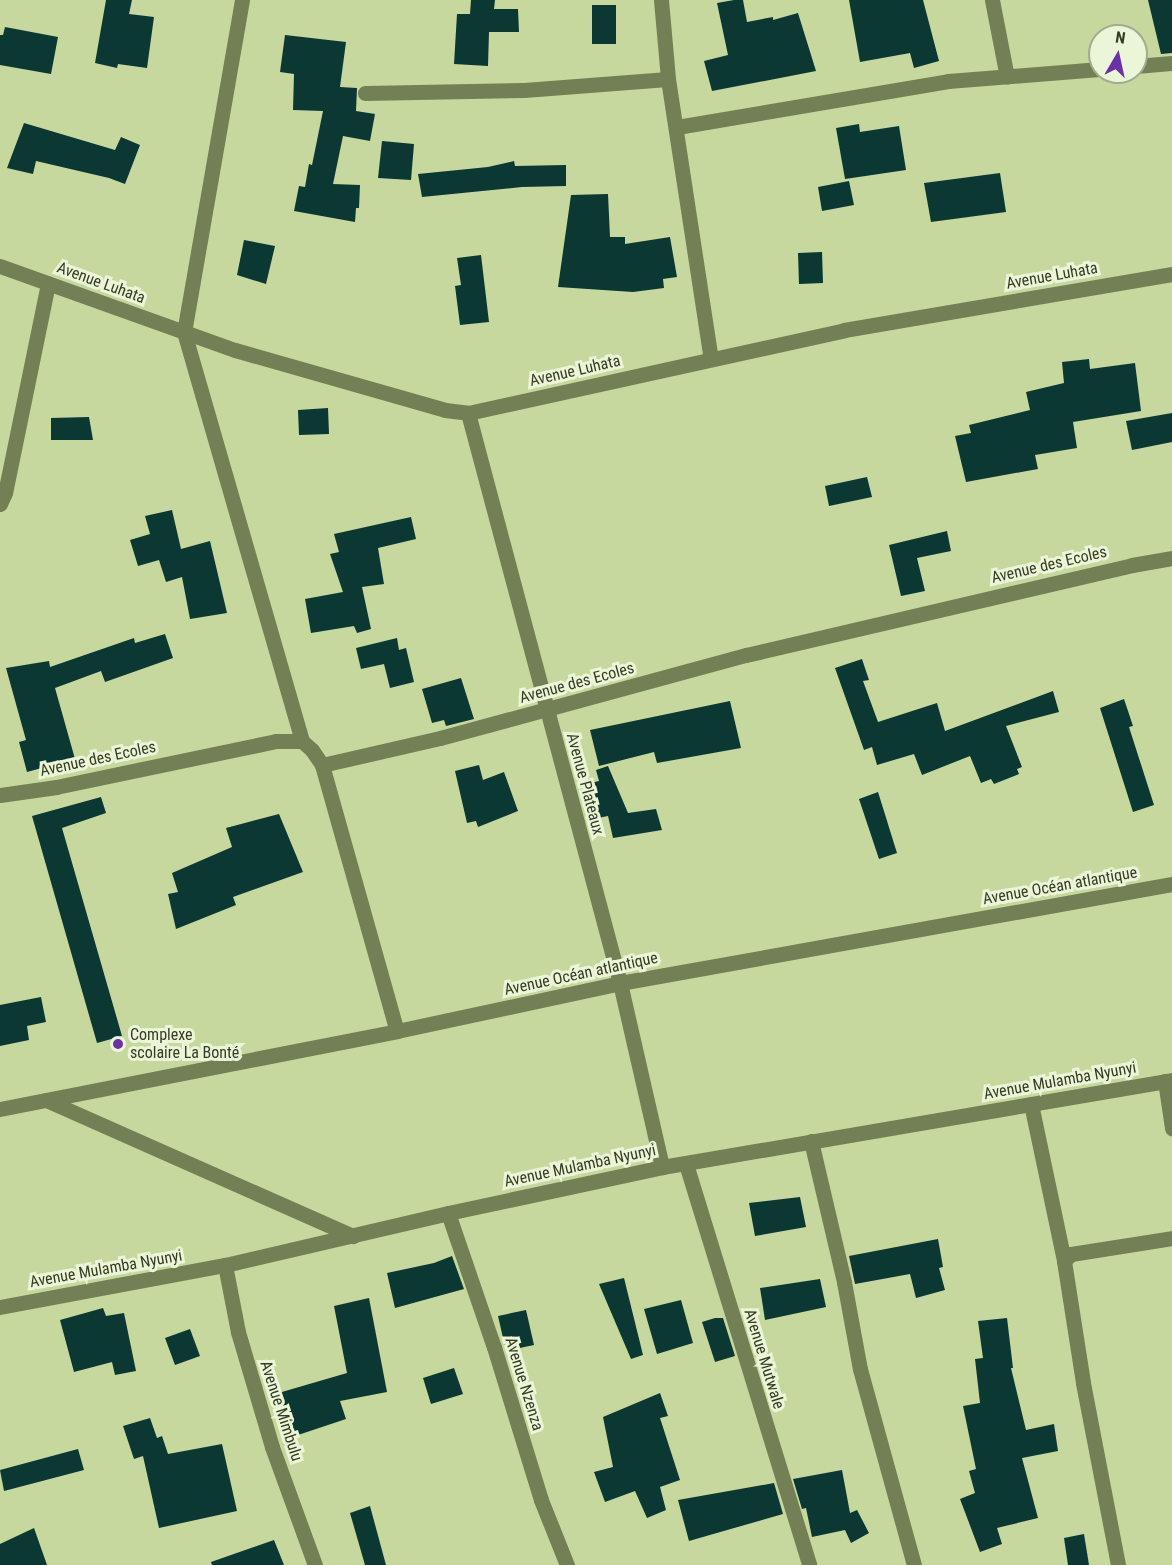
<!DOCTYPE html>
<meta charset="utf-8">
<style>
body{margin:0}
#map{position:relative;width:1172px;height:1565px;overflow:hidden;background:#c6d89d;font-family:"Roboto Condensed",sans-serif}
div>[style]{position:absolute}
.building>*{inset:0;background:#0b3832}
.minor>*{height:15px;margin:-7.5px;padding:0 7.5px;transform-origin:7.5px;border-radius:7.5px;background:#738055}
.dots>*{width:16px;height:16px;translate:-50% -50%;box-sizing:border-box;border:3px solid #ebf5d7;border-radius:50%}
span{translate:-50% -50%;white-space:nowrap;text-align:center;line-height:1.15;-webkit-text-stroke:6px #ebf5d7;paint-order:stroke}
.street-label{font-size:16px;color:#353c24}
.poi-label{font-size:16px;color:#353c24}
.left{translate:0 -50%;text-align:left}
.north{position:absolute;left:1088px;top:24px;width:60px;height:60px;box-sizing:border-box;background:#ebf5d7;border:2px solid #a2ab8f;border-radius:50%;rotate:9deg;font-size:16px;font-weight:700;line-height:24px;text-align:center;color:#353c24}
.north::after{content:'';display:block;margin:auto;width:21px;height:27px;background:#6b31a8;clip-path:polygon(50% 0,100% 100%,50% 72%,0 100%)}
</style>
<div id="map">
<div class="building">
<div style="clip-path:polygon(106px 0,132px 0,129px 14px,154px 17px,147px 68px,118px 64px,117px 68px,95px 63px)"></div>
<div style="clip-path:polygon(471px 0,495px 0,494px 9px,518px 9px,519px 32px,489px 32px,488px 66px,454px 64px,457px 14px,470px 14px)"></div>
<div style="clip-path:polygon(734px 0,743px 0,747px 22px,773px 17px,773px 20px,798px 13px,816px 71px,712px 91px,704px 61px,728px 55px,717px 3px)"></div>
<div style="clip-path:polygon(849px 0,923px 0,939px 61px,914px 68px,910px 53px,860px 62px)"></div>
<div style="clip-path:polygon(1148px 0,1172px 0,1172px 53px,1161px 54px)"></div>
<div style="clip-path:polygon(592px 5px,616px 5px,616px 44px,592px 44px)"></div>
<div style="clip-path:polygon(5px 27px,58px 37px,51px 74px,0 65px,0 35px,3px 35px)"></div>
<div style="clip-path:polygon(285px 35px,346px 42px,340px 87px,357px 88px,356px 111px,375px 114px,370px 141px,343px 136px,333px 184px,360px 185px,359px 208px,356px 208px,355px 222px,294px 211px,299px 186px,305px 187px,309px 164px,312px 165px,323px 111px,293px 110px,294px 74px,280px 72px)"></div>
<div style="clip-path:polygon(24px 123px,115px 150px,121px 137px,140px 145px,125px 184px,109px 178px,36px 161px,33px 174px,7px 168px)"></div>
<div style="clip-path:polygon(859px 124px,860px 132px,899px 126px,906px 170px,845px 179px,836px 128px)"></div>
<div style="clip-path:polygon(382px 141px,414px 144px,411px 180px,378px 178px)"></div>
<div style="clip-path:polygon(514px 161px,515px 166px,566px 165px,566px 186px,522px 187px,422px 197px,418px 174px,488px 167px)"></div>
<div style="clip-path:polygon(1000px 173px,1006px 212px,931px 222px,924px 183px)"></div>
<div style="clip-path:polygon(849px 181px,854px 205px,822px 211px,818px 187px)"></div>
<div style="clip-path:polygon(608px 194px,610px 237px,625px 237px,625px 244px,670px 237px,677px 277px,663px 279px,664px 288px,633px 292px,558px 287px,571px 195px)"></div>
<div style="clip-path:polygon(244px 240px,275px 246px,266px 284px,237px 275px)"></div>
<div style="clip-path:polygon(822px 252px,823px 283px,799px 284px,798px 253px)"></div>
<div style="clip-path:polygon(481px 255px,489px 322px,460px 325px,455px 286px,461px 285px,457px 258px)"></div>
<div style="clip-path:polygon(1089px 359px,1090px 369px,1135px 363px,1141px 411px,1073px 422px,1077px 448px,1035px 455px,1038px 469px,966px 482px,955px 436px,971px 433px,969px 425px,1030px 410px,1026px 392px,1064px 383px,1062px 362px)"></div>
<div style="clip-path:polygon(328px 408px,329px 434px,299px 435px,298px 410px)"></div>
<div style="clip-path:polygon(1172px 413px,1172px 442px,1132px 450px,1126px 421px)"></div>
<div style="clip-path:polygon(89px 417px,93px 440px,51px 440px,51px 418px)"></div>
<div style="clip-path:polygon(867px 477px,872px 497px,829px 506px,825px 486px)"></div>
<div style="clip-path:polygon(172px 510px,181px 549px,210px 541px,227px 613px,190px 619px,182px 577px,166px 582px,159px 560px,138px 566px,130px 540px,150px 534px,145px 516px)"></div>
<div style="clip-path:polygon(411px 517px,416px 539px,378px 548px,384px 584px,362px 587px,371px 629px,357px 633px,354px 626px,311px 633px,305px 599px,343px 592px,330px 554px,339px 552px,334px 534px)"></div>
<div style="clip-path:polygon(947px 531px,951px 551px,917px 558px,925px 591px,901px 596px,889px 545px)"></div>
<div style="clip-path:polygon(165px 634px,173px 658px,105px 682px,101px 671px,55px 688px,75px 759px,27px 772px,19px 742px,26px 740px,6px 668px,49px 661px,50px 667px,134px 638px,135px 643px)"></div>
<div style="clip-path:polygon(397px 638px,399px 650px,406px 648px,414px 682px,390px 688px,384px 664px,361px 669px,356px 648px)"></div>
<div style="clip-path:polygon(862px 659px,869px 680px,863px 681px,878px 722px,937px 703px,945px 731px,1053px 691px,1059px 712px,1006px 726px,1022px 767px,1017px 769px,1019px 774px,994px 784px,991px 779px,981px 783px,970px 756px,922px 775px,914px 754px,877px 765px,872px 747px,864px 750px,835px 668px)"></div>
<div style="clip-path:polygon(461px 678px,474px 719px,446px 726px,444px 720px,432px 723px,422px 689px)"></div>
<div style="clip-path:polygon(1124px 699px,1133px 726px,1129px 727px,1154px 805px,1133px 812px,1100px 708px)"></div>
<div style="clip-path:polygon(730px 701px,741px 748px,657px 763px,654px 752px,599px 766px,590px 730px)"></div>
<div style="clip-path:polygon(479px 765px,483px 780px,504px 772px,518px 811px,478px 827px,476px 821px,467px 823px,455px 771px)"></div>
<div style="clip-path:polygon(608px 766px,628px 813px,656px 809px,662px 830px,613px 838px,608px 816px,598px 818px,586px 784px,599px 781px,596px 770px)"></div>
<div style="clip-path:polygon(878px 792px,897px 853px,879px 859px,859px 799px)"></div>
<div style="clip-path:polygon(101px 797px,106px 813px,62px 828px,122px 1036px,97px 1043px,32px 816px)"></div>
<div style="clip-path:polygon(279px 814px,303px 872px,233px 897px,236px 905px,176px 929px,168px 894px,178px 892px,172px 873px,232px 847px,226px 828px)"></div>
<div style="clip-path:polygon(41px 997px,46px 1022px,27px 1026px,29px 1040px,0 1046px,0 1005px)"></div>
<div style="clip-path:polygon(800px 1197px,806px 1227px,755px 1236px,749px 1203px)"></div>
<div style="clip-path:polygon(938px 1239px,943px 1267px,939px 1268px,945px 1290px,916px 1298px,910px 1274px,855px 1284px,849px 1256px)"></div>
<div style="clip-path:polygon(452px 1256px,464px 1289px,395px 1308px,387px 1273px,434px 1263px)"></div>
<div style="clip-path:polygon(624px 1278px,643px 1355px,631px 1359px,599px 1284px)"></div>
<div style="clip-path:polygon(820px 1279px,826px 1307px,765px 1320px,760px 1288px)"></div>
<div style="clip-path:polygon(369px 1298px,387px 1392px,340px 1401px,346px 1419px,289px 1438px,275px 1394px,347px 1373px,334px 1306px)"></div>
<div style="clip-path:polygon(681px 1300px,693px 1343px,657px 1354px,644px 1309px)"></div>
<div style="clip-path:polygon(103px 1308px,106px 1316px,124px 1313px,136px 1371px,115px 1375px,112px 1362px,74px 1372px,60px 1320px)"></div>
<div style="clip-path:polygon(526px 1310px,534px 1345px,506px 1351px,498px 1316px)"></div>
<div style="clip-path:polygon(715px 1318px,723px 1318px,735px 1356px,715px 1362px,702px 1322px)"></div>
<div style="clip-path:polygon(1007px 1318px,1013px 1368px,1011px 1368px,1026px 1430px,1054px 1424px,1058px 1451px,1022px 1458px,1038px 1518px,997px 1528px,1002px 1544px,980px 1552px,960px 1499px,975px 1493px,969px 1471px,976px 1469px,963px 1406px,980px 1403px,975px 1359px,983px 1358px,978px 1321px)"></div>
<div style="clip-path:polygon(190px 1329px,200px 1356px,175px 1365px,165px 1338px)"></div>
<div style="clip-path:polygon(454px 1368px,463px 1394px,431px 1404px,423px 1378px)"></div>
<div style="clip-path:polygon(660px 1393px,668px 1416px,660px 1418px,680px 1480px,660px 1487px,666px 1510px,647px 1518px,635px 1491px,605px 1502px,594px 1472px,613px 1467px,603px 1417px)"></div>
<div style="clip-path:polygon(150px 1418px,157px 1438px,162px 1436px,168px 1454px,222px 1444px,237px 1511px,159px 1528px,143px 1456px,134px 1459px,123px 1426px)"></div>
<div style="clip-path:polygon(78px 1449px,84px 1470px,4px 1491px,0 1470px)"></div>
<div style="clip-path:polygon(842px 1470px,850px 1513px,857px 1510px,869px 1533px,851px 1543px,845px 1530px,812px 1537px,806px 1508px,802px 1509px,793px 1479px)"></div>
<div style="clip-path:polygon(774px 1483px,783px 1514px,689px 1541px,678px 1500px)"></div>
<div style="clip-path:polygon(370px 1506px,386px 1565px,365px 1565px,350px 1513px)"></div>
<div style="clip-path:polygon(34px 1528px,47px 1565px,0 1565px,0 1544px)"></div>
<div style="clip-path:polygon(1084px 1534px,1089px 1565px,1068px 1565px,1064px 1538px)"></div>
<div style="clip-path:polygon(274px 1540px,284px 1565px,212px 1565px,211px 1562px)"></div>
</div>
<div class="minor">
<div style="left:242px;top:0;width:337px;rotate:99.9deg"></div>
<div style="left:184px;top:332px;width:426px;rotate:73.9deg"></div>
<div style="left:661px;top:0;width:79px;rotate:84.9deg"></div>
<div style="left:668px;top:79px;width:283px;rotate:81.3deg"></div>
<div style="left:992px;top:0;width:78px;rotate:79deg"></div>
<div style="left:1136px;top:66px;width:36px;rotate:-5deg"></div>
<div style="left:365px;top:93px;width:159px;rotate:-1.1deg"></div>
<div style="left:524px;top:90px;width:144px;rotate:-4.4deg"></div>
<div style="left:677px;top:127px;width:275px;rotate:-9.6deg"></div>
<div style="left:948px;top:81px;width:152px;rotate:-4.5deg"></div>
<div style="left:0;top:266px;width:250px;rotate:19.7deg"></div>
<div style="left:235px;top:350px;width:218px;rotate:15.9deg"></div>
<div style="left:445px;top:410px;width:23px;rotate:7deg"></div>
<div style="left:468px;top:413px;width:385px;rotate:-12.4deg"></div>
<div style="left:844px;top:330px;width:333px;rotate:-9.7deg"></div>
<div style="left:468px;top:413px;width:590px;rotate:75.07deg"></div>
<div style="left:620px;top:983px;width:189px;rotate:77.1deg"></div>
<div style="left:0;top:504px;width:12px;rotate:-66deg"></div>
<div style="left:5px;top:493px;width:214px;rotate:-78.4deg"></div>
<div style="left:322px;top:765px;width:276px;rotate:74.3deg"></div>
<div style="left:0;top:795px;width:57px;rotate:-8.1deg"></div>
<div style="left:56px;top:787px;width:225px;rotate:-11.8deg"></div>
<div style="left:276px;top:741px;width:26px"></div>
<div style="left:302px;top:741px;width:13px;rotate:42deg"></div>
<div style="left:312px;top:750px;width:18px;rotate:56deg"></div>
<div style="left:322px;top:765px;width:121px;rotate:-12.9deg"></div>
<div style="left:440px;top:738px;width:317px;rotate:-15.2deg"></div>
<div style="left:746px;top:655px;width:396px;rotate:-13.1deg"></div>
<div style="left:1132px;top:565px;width:41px;rotate:-9.9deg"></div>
<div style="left:1165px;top:1081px;width:48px;rotate:81.5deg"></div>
<div style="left:46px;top:1100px;width:336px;rotate:23.9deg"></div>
<div style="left:1031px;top:1104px;width:160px;rotate:78.1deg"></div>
<div style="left:1064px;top:1261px;width:123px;rotate:81.1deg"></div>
<div style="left:1083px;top:1383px;width:185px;rotate:79.1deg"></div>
<div style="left:0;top:1109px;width:405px;rotate:-11.1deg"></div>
<div style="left:397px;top:1031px;width:228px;rotate:-12.1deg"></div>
<div style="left:620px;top:983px;width:561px;rotate:-10.17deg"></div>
<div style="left:811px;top:1141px;width:145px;rotate:76.8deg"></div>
<div style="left:844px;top:1282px;width:88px;rotate:79.6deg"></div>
<div style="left:860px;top:1369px;width:203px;rotate:74.6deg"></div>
<div style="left:686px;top:1164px;width:419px;rotate:72.9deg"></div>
<div style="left:448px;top:1213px;width:142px;rotate:71.1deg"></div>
<div style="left:494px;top:1347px;width:160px;rotate:72.9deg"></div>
<div style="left:541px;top:1500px;width:70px;rotate:68.2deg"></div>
<div style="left:1064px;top:1261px;width:10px;rotate:-45deg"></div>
<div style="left:1071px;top:1254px;width:102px;rotate:-9deg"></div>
<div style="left:225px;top:1265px;width:68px;rotate:79deg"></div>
<div style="left:238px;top:1332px;width:120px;rotate:73.5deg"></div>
<div style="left:272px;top:1447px;width:126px;rotate:70deg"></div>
<div style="left:0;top:1307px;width:229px;rotate:-10.6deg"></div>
<div style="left:225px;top:1265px;width:229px;rotate:-13.1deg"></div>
<div style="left:448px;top:1213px;width:219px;rotate:-12.1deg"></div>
<div style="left:662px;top:1167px;width:517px;rotate:-9.68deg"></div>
</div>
<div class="dots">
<div style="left:118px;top:1044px;background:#6b31a8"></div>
</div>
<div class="street-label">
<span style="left:1052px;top:276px;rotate:-10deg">Avenue Luhata</span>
<span style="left:101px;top:283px;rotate:20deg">Avenue Luhata</span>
<span style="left:575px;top:371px;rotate:-13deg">Avenue Luhata</span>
<span style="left:1049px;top:565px;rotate:-13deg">Avenue des Ecoles</span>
<span style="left:577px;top:683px;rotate:-15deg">Avenue des Ecoles</span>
<span style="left:98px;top:759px;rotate:-12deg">Avenue des Ecoles</span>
<span style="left:585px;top:784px;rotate:75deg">Avenue Plateaux</span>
<span style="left:1060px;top:886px;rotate:-10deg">Avenue Océan atlantique</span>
<span style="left:581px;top:974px;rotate:-12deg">Avenue Océan atlantique</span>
<span style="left:1060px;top:1081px;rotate:-10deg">Avenue Mulamba Nyunyi</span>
<span style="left:580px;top:1166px;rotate:-12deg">Avenue Mulamba Nyunyi</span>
<span style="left:106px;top:1269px;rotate:-10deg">Avenue Mulamba Nyunyi</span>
<span style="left:764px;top:1359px;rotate:73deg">Avenue Mutwale</span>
<span style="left:524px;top:1384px;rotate:73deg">Avenue Nzenza</span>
<span style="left:281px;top:1411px;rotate:72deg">Avenue Mimbulu</span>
</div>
<div class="poi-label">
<span class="left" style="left:130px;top:1044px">Complexe<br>scolaire La Bonté</span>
</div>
<div class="north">N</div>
</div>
